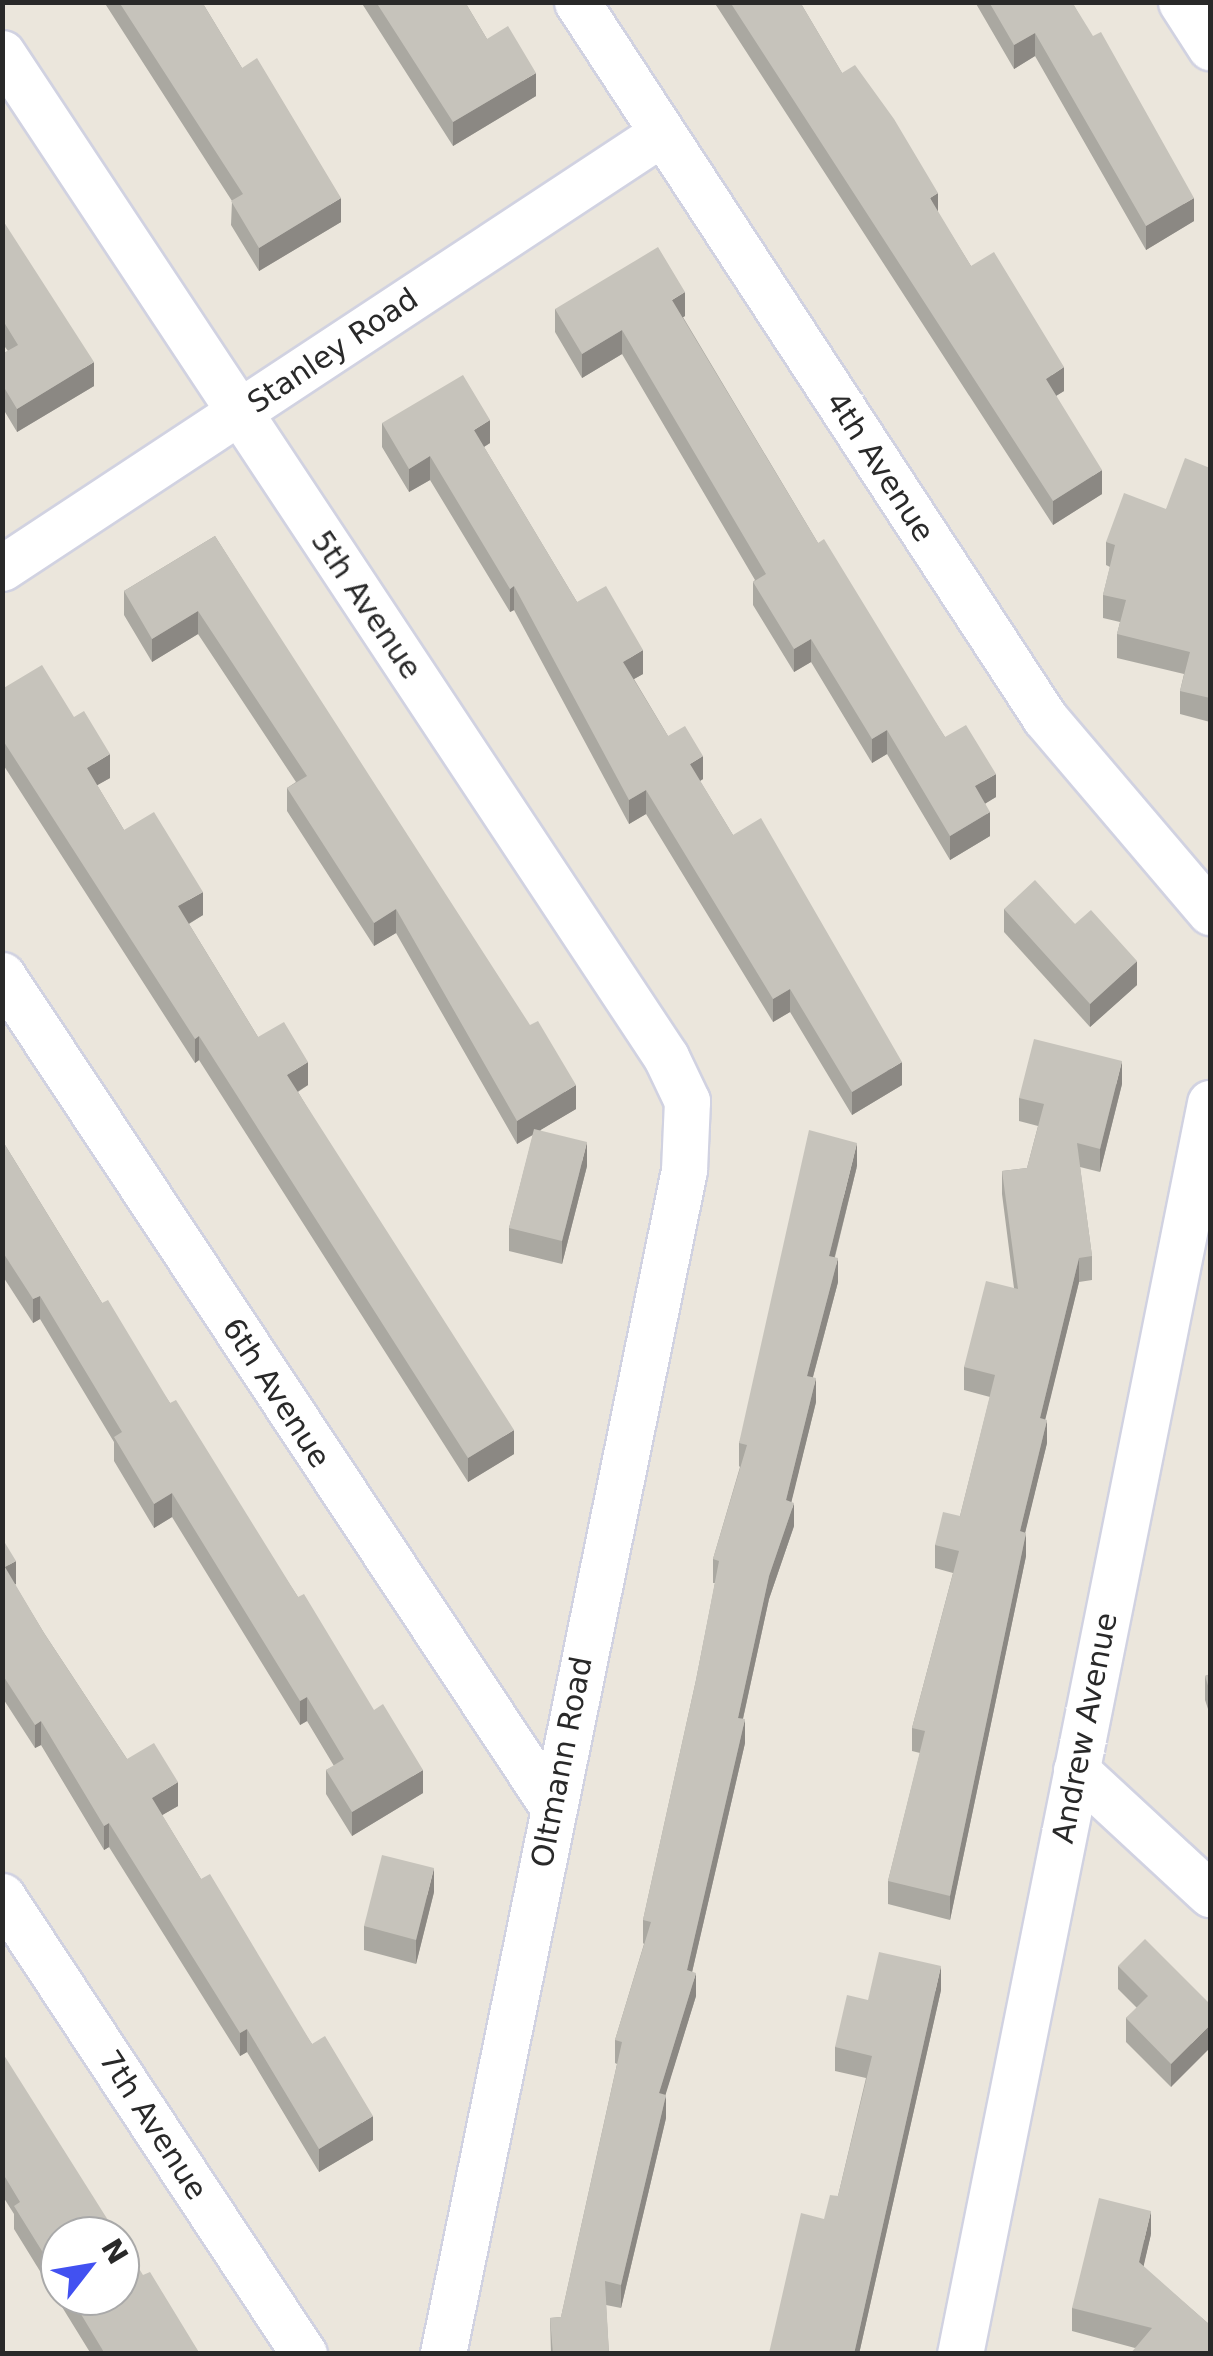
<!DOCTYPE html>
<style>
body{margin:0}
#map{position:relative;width:1213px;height:2356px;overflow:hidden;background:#ebe6dc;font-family:"DejaVu Sans",sans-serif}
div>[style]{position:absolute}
.roads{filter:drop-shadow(2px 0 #d1d2e1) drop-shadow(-2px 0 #d1d2e1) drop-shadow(0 2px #d1d2e1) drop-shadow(0 -2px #d1d2e1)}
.street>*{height:45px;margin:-22.5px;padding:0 22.5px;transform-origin:22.5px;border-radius:22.5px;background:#fff}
.wall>*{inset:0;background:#aaa8a1}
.shaded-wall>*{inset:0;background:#8b8883}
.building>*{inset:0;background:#c6c3bb}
span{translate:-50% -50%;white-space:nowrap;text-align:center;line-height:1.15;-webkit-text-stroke:10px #fff;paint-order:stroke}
.street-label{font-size:30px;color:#292929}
.frame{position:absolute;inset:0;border:5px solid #292929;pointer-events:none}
.north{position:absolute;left:40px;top:2216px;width:100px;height:100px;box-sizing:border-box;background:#fff;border:2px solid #a9a9a9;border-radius:50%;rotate:59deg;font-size:28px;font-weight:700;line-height:40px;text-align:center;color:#292929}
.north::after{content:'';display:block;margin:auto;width:35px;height:45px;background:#4251f1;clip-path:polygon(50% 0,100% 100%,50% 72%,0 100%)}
</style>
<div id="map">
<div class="roads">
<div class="street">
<div style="left:577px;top:2px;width:855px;rotate:56.83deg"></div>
<div style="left:1045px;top:718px;width:255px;rotate:49.6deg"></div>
<div style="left:1181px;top:2px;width:54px;rotate:57.2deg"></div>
<div style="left:2px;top:53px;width:1204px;rotate:56.52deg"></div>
<div style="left:666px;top:1057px;width:49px;rotate:64.5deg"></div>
<div style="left:687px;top:1101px;width:69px;rotate:92.5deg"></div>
<div style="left:684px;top:1170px;width:1208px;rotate:101.51deg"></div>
<div style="left:2px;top:568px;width:790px;rotate:-33.39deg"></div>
<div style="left:2px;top:975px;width:998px;rotate:56.49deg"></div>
<div style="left:1076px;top:1770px;width:183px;rotate:42.8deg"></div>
<div style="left:2px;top:1896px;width:549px;rotate:56.6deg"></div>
<div style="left:960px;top:2354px;width:1276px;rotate:-78.7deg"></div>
</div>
</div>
<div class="wall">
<div style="clip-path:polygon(104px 2px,202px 2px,242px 68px,341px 222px,259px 271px,231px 225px,232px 201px)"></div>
<div style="clip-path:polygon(361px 2px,465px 2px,487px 39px,536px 96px,453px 146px)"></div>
<div style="clip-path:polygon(714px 2px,800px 2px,842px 73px,938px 213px,971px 266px,1064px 391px,1056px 396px,1102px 494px,1053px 525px)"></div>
<div style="clip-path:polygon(975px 2px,1072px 2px,1194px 221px,1146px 250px,1035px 56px,1014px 69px)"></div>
<div style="clip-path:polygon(2px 219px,94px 386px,17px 432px,2px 407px,2px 354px,8px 351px,2px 343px)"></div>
<div style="clip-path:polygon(555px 309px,685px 316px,683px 317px,818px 543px,945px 737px,996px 797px,985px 803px,990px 836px,950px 860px,887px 754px,872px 763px,811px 662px,794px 672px,753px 605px,753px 582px,755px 580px,622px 354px,582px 378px,555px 332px)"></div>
<div style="clip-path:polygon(382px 423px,490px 443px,484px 447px,577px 602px,643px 674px,634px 679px,668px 736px,703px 779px,700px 781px,733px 835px,902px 1085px,852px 1115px,790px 1012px,773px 1022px,646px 814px,629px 824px,514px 610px,510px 612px,430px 480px,409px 492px,382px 447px)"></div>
<div style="clip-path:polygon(1210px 468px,1210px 722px,1180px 714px,1180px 691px,1184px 674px,1117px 658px,1117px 634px,1120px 622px,1103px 618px,1103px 595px,1110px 567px,1106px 565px,1106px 542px,1166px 509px)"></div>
<div style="clip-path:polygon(215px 536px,576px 1109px,540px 1130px,587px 1166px,562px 1264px,509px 1251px,509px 1228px,533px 1135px,517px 1144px,396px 933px,374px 946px,287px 811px,287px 788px,296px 782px,198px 634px,152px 662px,124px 615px,124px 591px)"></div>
<div style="clip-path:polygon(2px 689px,110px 778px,97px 785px,124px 830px,203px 915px,189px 924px,258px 1037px,308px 1085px,298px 1092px,514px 1454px,468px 1482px,199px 1060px,195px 1063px,4px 766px,2px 767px)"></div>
<div style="clip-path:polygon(1004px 909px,1075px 924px,1137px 985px,1090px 1027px,1004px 932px)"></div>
<div style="clip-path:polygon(1122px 1084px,1100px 1172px,1080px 1167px,1092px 1256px,1092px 1280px,1079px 1282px,1045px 1419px,1047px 1443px,1025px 1532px,1026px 1556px,950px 1920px,888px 1904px,888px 1881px,920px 1753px,912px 1751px,912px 1728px,953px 1573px,935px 1568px,935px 1545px,960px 1516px,990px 1397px,964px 1390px,964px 1367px,1014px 1288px,1002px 1194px,1002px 1171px,1027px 1168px,1038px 1126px,1019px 1121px,1019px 1098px)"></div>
<div style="clip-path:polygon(2px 1140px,102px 1303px,170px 1403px,298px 1597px,423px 1793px,352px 1836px,326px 1794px,326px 1770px,334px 1766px,307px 1721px,300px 1725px,172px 1517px,154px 1528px,114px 1461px,114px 1442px,40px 1319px,33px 1323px,2px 1275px)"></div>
<div style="clip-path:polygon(857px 1166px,835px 1257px,838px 1282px,813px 1377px,816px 1402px,791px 1502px,794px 1526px,769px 1599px,743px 1719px,745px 1743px,692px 1972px,696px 1996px,665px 2095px,666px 2118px,621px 2308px,606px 2305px,609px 2354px,551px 2354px,550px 2318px,561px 2317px,617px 2064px,615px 2063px,615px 2040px,644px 1944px,643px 1943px,643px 1920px,696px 1680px,715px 1583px,713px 1583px,713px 1559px,740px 1467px,739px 1466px,739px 1443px)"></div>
<div style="clip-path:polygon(2px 1538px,15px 1585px,44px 1633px,127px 1759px,178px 1806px,162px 1815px,201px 1879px,312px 2044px,373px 2140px,319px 2172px,247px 2052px,240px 2056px,109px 1847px,104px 1850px,41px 1745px,35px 1748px,2px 1697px)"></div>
<div style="clip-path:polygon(1210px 1674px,1210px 1715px,1205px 1700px,1205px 1676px)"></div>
<div style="clip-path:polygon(434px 1892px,416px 1964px,364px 1950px,364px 1926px)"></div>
<div style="clip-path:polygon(1118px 1966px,1210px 2004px,1171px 2087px,1126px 2042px,1126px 2018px,1137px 2008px,1118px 1989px)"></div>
<div style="clip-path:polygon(941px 1990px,859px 2354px,769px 2354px,838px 2196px,866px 2078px,835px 2071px,835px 2047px,868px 2000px)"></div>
<div style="clip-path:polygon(2px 2052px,60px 2236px,60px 2296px,120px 2296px,143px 2275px,200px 2354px,91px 2354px,14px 2229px,14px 2214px,2px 2195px)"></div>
<div style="clip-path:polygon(1151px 2234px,1143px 2267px,1210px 2325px,1135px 2348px,1072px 2331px,1072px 2308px)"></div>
</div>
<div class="shaded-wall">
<div style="clip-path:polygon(1035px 33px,1035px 56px,1014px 69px,1014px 45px)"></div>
<div style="clip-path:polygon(536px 73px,536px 96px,453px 146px,453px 122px)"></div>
<div style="clip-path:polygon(938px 193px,938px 216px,930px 198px)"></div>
<div style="clip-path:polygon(341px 198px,341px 222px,259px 271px,259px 248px)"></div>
<div style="clip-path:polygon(1194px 198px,1194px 221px,1146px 250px,1146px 226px)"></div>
<div style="clip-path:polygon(685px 292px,685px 316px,672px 324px,672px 300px)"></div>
<div style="clip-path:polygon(622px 330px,622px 354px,582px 378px,582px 354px)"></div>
<div style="clip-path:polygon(94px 362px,94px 386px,17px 432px,17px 409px)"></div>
<div style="clip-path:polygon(1064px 367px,1064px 391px,1046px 402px,1046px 379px)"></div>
<div style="clip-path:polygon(490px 420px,490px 443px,474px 453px,474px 430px)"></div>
<div style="clip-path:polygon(430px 456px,430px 480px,409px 492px,409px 469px)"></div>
<div style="clip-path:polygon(1102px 470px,1102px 494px,1053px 525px,1053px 501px)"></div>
<div style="clip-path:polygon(514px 586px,514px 610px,510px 612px,510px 589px)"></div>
<div style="clip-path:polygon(198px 611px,198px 634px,152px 662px,152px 639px)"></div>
<div style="clip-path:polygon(811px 639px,811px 662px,794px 672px,794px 649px)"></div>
<div style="clip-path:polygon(643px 650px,643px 674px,623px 685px,623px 662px)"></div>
<div style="clip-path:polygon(887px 730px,887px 754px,872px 763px,872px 739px)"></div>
<div style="clip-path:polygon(4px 742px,4px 766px,2px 767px,2px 743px)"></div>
<div style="clip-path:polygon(110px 754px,110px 778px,87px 791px,87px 768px)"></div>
<div style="clip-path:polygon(703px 756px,703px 779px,690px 787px,690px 764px)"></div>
<div style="clip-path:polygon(996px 774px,996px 797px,975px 810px,975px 786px)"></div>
<div style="clip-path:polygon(646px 790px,646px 814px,629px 824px,629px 800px)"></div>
<div style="clip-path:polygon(990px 812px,990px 836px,950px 860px,950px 836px)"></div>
<div style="clip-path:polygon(203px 892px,203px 915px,178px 930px,178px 906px)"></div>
<div style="clip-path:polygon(396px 909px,396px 933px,374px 946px,374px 923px)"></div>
<div style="clip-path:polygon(1137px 961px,1137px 985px,1090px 1027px,1090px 1004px)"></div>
<div style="clip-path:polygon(790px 989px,790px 1012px,773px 1022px,773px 999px)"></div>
<div style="clip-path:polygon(199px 1036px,199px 1060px,195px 1063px,195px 1039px)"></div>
<div style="clip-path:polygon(1122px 1061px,1122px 1084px,1100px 1172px,1100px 1149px)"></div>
<div style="clip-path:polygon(308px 1062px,308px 1085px,287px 1098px,287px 1075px)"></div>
<div style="clip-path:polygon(902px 1062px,902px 1085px,852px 1115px,852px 1092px)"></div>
<div style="clip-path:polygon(576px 1085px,576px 1109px,517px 1144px,517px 1121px)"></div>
<div style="clip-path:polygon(587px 1142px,587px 1166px,562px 1264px,562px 1241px)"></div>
<div style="clip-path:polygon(857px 1143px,857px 1166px,829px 1279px,829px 1256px)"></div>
<div style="clip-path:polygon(838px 1258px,838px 1282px,807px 1399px,807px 1376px)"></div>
<div style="clip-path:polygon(1079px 1258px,1079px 1282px,1040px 1441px,1040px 1418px)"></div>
<div style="clip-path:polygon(40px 1296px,40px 1319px,33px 1323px,33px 1299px)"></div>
<div style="clip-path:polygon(816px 1378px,816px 1402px,786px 1524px,786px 1500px)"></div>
<div style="clip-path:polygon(1047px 1420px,1047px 1443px,1020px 1554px,1020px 1531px)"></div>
<div style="clip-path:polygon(514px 1430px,514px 1454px,468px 1482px,468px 1458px)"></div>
<div style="clip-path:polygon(172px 1493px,172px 1517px,154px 1528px,154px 1504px)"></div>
<div style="clip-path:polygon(794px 1503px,794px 1526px,769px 1599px,738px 1741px,738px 1718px,769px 1576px)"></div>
<div style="clip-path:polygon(1026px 1533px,1026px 1556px,950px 1920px,950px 1896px)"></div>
<div style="clip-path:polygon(16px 1561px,16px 1584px,5px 1591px,5px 1567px)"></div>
<div style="clip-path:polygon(307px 1697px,307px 1721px,300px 1725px,300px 1701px)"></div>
<div style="clip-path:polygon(745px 1719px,745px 1743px,687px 1994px,687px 1970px)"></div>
<div style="clip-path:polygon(41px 1721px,41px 1745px,35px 1748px,35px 1725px)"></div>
<div style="clip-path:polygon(423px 1770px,423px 1793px,352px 1836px,352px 1812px)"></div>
<div style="clip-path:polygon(178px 1782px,178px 1806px,152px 1821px,152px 1798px)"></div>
<div style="clip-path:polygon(109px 1823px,109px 1847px,104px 1850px,104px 1826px)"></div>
<div style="clip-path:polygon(434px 1868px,434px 1892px,416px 1964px,416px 1940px)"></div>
<div style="clip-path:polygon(941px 1966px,941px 1990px,859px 2354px,854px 2354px)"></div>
<div style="clip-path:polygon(696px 1973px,696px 1996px,659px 2116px,659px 2093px)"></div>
<div style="clip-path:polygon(1210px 2025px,1210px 2048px,1171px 2087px,1171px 2064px)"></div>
<div style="clip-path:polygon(247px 2029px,247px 2052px,240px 2056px,240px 2033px)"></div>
<div style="clip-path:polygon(666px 2095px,666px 2118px,621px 2308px,621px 2285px)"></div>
<div style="clip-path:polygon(373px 2116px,373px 2140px,319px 2172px,319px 2149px)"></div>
<div style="clip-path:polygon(1151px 2211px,1151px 2234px,1139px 2286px,1139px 2262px)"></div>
</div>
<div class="building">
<div style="clip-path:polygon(119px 2px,202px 2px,242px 68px,257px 58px,341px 198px,259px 248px,231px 201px,243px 194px)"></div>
<div style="clip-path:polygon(376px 2px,465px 2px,487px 39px,508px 26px,536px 73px,453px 122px)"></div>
<div style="clip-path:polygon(730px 2px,800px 2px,842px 73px,855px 65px,894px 119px,938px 193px,930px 198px,971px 266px,994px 252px,1064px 367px,1046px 379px,1102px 470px,1053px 501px)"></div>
<div style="clip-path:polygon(989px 2px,1072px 2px,1093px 36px,1101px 32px,1194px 198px,1146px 226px,1035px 33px,1014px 45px)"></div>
<div style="clip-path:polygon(2px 219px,94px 362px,17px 409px,2px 384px,2px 354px,18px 345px,2px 319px)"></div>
<div style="clip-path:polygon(658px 247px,685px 292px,672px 300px,818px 543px,824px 539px,945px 737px,966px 725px,996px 774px,975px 786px,990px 812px,950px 836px,887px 730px,872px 739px,811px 639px,794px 649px,753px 582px,766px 574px,622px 330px,582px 354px,555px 309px)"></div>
<div style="clip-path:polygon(463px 375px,490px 420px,474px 430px,577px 602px,606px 586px,643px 650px,623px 662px,668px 736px,685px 726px,703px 756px,690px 764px,733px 835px,761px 818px,902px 1062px,852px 1092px,790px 989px,773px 999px,646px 790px,629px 800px,514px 586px,510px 589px,430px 456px,409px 469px,382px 423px)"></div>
<div style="clip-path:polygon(1185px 458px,1210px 468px,1210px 698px,1180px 691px,1190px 652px,1117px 634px,1126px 600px,1103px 595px,1115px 545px,1106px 542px,1124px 493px,1166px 509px)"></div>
<div style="clip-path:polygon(215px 536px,530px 1025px,538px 1021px,576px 1085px,517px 1121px,396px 909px,374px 923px,287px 788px,307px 776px,198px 611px,152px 639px,124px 591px)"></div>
<div style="clip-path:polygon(42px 665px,74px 717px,84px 711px,110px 754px,87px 768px,124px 830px,154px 812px,203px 892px,178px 906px,258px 1037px,284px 1022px,308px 1062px,287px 1075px,514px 1430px,468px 1458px,199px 1036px,195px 1039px,4px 742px,2px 743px,2px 689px)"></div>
<div style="clip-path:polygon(1035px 880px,1075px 924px,1091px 910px,1137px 961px,1090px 1004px,1004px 909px)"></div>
<div style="clip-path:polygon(1034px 1039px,1122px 1061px,1100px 1149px,1077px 1143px,1092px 1256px,1079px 1258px,1040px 1418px,1047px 1420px,1020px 1531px,1026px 1533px,950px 1896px,888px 1881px,925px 1731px,912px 1728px,959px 1551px,935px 1545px,943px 1512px,960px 1516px,995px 1375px,964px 1367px,986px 1281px,1018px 1289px,1002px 1171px,1027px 1168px,1044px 1104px,1019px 1098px)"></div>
<div style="clip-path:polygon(534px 1129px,587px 1142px,562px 1241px,509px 1228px)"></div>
<div style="clip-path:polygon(809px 1130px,857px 1143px,829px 1256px,838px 1258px,807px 1376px,816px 1378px,786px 1500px,794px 1503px,769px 1576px,738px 1718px,745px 1719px,687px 1970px,696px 1973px,659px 2093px,666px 2095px,621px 2285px,605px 2281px,609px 2354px,553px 2354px,550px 2318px,561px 2317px,622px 2042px,615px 2040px,651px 1922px,643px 1920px,696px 1680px,719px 1561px,713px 1559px,747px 1445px,739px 1443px)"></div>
<div style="clip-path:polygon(2px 1140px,102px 1303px,108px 1300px,170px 1403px,176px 1400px,298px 1597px,304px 1594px,374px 1710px,383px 1704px,423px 1770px,352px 1812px,326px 1770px,344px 1759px,307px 1697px,300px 1701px,172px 1493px,154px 1504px,114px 1437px,122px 1432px,40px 1296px,33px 1299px,2px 1251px)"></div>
<div style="clip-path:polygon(2px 1538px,16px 1561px,5px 1567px,44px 1633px,127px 1759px,154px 1743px,178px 1782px,152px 1798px,201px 1879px,210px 1874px,312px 2044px,325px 2036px,373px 2116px,319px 2149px,247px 2029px,240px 2033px,109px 1823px,104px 1826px,41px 1721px,35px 1725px,2px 1674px)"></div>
<div style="clip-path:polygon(1210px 1674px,1210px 1692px,1205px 1676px)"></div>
<div style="clip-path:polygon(382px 1855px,434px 1868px,416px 1940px,364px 1926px)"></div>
<div style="clip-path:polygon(1145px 1939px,1210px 2004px,1210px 2025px,1171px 2064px,1126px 2018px,1148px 1996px,1118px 1966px)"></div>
<div style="clip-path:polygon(879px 1952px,941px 1966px,854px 2354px,769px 2353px,801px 2213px,824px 2219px,830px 2195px,838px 2196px,872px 2056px,835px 2047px,847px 1995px,868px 2000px)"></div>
<div style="clip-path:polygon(2px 2052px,118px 2236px,60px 2236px,60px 2280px,14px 2206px,20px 2202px,2px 2172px)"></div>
<div style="clip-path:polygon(1099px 2198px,1151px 2211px,1139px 2262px,1210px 2325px,1210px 2354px,1130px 2354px,1152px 2328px,1072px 2308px)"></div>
<div style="clip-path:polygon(120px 2238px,143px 2275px,150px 2272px,200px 2354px,105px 2354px,70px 2296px,120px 2296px)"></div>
</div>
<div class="street-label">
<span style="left:333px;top:351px;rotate:-34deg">Stanley Road</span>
<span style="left:880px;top:467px;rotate:57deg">4th Avenue</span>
<span style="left:366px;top:605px;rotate:56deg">5th Avenue</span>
<span style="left:276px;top:1393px;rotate:57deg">6th Avenue</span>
<span style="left:1085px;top:1728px;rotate:-79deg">Andrew Avenue</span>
<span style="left:562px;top:1762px;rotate:-79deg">Oltmann Road</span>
<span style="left:153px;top:2125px;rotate:57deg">7th Avenue</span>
</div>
<div class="frame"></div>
<div class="north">N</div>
</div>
